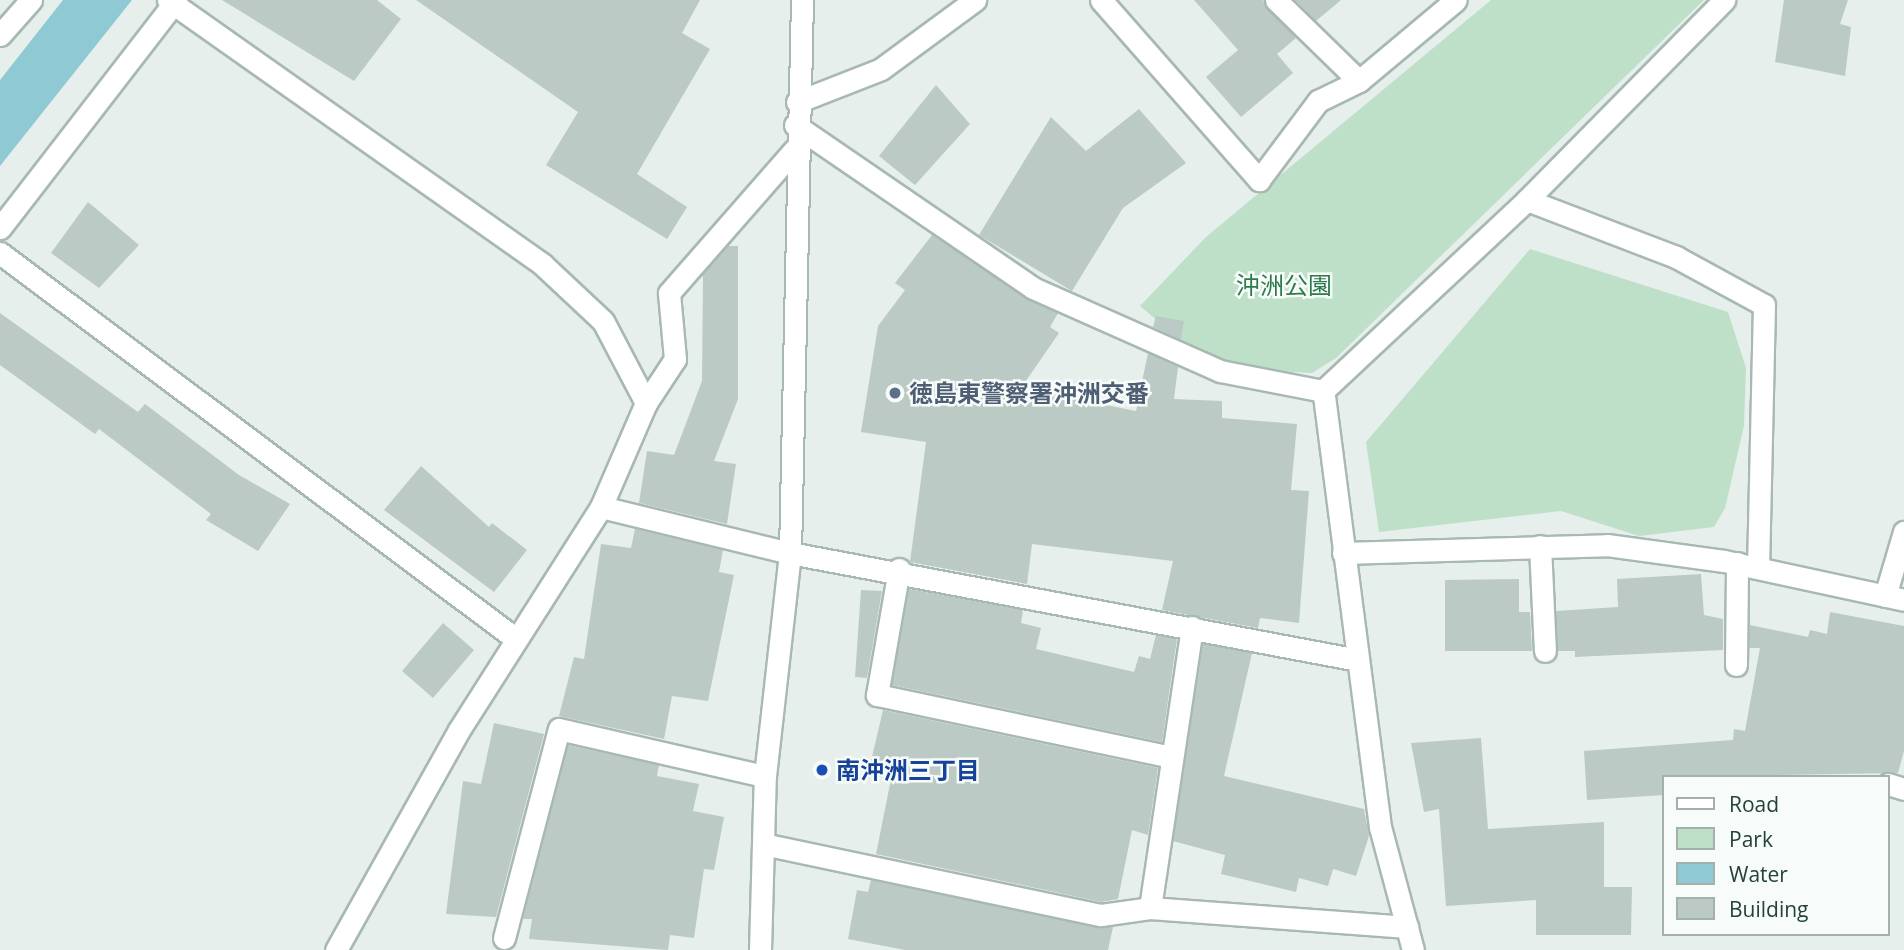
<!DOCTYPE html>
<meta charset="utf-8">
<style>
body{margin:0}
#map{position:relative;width:1904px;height:950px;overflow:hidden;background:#e6efeb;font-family:"Open Sans","Noto Sans JP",sans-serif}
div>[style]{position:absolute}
.green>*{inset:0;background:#bfe0c8}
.water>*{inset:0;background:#8ec9d4}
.building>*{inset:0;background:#bbcac4}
.roads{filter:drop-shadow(2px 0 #a8b8b2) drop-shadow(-2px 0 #a8b8b2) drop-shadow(0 2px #a8b8b2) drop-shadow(0 -2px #a8b8b2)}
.lane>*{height:21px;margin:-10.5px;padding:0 10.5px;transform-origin:10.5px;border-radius:10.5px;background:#fff}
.street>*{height:21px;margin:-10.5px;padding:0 10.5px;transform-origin:10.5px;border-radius:10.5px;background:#fff}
.secondary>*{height:21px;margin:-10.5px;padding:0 10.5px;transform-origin:10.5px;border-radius:10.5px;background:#fff}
.dots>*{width:19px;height:19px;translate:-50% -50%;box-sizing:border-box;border:4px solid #f7fbf9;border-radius:50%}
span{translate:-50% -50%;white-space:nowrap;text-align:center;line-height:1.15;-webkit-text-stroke:5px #f7fbf9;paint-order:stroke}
.park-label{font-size:24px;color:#2d7a4b}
.service-label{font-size:24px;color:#4e5e75;font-weight:700}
.left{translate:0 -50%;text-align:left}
.transit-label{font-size:24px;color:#164399;font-weight:700}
.legend{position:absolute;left:1662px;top:775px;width:228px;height:161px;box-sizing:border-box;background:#f7fbf9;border:2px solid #a3b1ad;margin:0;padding:9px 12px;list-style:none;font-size:21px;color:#24423a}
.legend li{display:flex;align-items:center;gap:14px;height:35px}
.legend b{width:35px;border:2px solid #a3b1ad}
</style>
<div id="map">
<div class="green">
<div style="clip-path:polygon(1491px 0,1704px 0,1336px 358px,1312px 373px,1214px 368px,1140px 306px,1206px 237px)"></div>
<div style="clip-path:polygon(1530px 249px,1728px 312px,1746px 368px,1744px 426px,1725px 508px,1714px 527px,1639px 536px,1561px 511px,1379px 532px,1366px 442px)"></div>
</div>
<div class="water">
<div style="clip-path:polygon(63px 0,132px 0,0 166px,0 80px)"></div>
</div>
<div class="building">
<div style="clip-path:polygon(222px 0,377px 0,401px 19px,354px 81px)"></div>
<div style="clip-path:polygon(416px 0,700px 0,682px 33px,710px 49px,637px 174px,687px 207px,667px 239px,546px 165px,578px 112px)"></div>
<div style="clip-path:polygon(1194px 0,1263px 0,1296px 38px,1277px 54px,1293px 73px,1241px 117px,1206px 77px,1238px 50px)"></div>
<div style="clip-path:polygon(1295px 0,1341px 0,1316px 21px)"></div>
<div style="clip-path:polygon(1784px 0,1848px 0,1840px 24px,1851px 27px,1845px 76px,1775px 62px)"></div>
<div style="clip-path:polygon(936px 85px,970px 124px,915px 185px,879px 156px)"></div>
<div style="clip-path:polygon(1139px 109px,1186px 163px,1123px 208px,1072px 291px,979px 235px,1051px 117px,1086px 151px)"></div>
<div style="clip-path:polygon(88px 202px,139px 245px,99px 288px,51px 253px)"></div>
<div style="clip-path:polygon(932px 235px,1058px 313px,1050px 327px,1059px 333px,1021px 388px,1136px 411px,1148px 353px,1178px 367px,1174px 399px,1222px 401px,1222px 418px,1297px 424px,1291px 490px,1309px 491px,1299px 623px,1260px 618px,1258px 628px,1162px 610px,1173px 561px,1032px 544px,1027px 584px,910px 562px,926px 442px,861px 432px,878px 326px,905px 290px,895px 283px)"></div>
<div style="clip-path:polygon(728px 246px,738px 246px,738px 399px,714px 461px,736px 464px,727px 524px,639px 503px,647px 451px,674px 455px,702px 381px,703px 274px)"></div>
<div style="clip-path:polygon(0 313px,138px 412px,145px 404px,239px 475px,290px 504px,258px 551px,206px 520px,211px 514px,99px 429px,95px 434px,0 365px)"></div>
<div style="clip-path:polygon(1156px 316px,1184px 321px,1181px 340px,1153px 327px)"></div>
<div style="clip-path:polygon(421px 466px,489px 527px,492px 523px,527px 550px,494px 592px,384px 510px)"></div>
<div style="clip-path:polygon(635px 529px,723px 550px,719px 572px,734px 575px,708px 701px,672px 696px,664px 739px,559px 716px,574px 657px,584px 659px,601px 544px,631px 548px)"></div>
<div style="clip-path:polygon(1701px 574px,1704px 615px,1723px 619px,1723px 650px,1575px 657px,1575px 651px,1558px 651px,1556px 611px,1618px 607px,1617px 579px)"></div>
<div style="clip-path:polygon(1519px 579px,1519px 612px,1530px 612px,1532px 651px,1445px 651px,1445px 580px)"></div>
<div style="clip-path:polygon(909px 589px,1023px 610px,1021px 623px,1041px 628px,1036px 649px,1134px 672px,1139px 656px,1150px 659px,1156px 635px,1177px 639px,1162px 742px,892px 685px)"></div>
<div style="clip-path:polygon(861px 590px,882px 591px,867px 678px,855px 677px)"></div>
<div style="clip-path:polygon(1830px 612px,1904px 626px,1904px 751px,1898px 773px,1664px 777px,1664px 795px,1587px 800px,1584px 751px,1733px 740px,1734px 729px,1745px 731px,1760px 648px,1749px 648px,1750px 625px,1808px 637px,1810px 630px,1827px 634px)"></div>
<div style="clip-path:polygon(443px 623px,474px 650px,433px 698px,402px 671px)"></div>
<div style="clip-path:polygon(1203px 644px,1252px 653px,1224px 776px,1364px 809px,1369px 836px,1356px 876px,1333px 869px,1328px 886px,1299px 878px,1296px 892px,1221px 874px,1225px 855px,1173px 841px)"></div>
<div style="clip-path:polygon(883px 710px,1158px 768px,1148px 835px,1132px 830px,1118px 899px,1101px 902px,876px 854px,891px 779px,868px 774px)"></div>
<div style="clip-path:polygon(494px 723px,544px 734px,496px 917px,446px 914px,463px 781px,481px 784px)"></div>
<div style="clip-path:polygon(1481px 738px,1488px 829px,1604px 822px,1604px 887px,1632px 887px,1631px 935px,1536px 935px,1536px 900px,1446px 906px,1439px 809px,1424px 812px,1411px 743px)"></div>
<div style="clip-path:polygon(568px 745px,659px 765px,657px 776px,699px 784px,693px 811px,724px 817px,714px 870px,704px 869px,694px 938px,670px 935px,668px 950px,529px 939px,532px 919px,523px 919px)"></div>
<div style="clip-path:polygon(871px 880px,1113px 927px,1108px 950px,905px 950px,848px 939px,857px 890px,868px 892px)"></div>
</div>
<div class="roads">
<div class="lane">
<div style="left:1885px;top:596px;width:67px;rotate:-73.5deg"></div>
</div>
<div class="street">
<div style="left:168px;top:0;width:458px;rotate:35.2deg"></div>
<div style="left:542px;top:264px;width:83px;rotate:43.1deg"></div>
<div style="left:603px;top:321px;width:93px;rotate:62.3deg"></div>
<div style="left:1101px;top:0;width:240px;rotate:48.7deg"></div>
<div style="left:1259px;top:180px;width:99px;rotate:-53.2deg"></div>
<div style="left:1318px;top:101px;width:46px;rotate:-26deg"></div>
<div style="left:1359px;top:81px;width:126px;rotate:-39.9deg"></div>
<div style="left:1276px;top:0;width:116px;rotate:44.3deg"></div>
<div style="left:0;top:35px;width:47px;rotate:-48.5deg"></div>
<div style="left:797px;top:102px;width:90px;rotate:-21.4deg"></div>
<div style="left:881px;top:69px;width:117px;rotate:-36.3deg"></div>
<div style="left:795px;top:125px;width:288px;rotate:34.4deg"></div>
<div style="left:1033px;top:288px;width:205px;rotate:23.9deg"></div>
<div style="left:1220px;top:371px;width:105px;rotate:11deg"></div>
<div style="left:1527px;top:200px;width:160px;rotate:20.9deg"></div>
<div style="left:1676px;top:257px;width:100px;rotate:28.6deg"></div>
<div style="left:1764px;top:305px;width:263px;rotate:91.3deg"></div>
<div style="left:0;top:228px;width:288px;rotate:-52.3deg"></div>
<div style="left:0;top:253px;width:644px;rotate:36.8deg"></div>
<div style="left:601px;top:507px;width:195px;rotate:13.7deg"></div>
<div style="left:790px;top:553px;width:578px;rotate:10.67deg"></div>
<div style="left:1540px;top:546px;width:105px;rotate:87.3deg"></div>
<div style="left:1343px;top:553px;width:264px;rotate:-1.7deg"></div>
<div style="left:1607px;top:545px;width:118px;rotate:7.8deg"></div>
<div style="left:1724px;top:561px;width:184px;rotate:12.2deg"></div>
<div style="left:899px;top:569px;width:128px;rotate:99.9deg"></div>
<div style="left:877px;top:695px;width:299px;rotate:11.9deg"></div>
<div style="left:1192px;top:627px;width:284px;rotate:98.5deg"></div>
<div style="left:1150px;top:908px;width:258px;rotate:4.2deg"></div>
<div style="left:1736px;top:665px;width:102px;rotate:-89.4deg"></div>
<div style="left:1888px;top:784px;width:17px;rotate:17deg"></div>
<div style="left:763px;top:844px;width:345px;rotate:11.9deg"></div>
<div style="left:1101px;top:915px;width:49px;rotate:-8.1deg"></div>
<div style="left:504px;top:938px;width:216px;rotate:-75.3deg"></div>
<div style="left:559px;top:729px;width:211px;rotate:12.9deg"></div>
<div style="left:336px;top:950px;width:252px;rotate:-60.8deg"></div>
<div style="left:459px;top:730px;width:264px;rotate:-57.5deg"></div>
<div style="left:601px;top:507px;width:113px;rotate:-66.6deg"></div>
<div style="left:646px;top:403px;width:53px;rotate:-56.6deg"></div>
<div style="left:675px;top:359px;width:66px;rotate:-95.2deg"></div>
<div style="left:669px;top:293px;width:190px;rotate:-48.8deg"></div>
<div style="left:1413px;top:950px;width:127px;rotate:-105deg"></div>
<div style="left:1380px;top:827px;width:440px;rotate:-97.4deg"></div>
<div style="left:1323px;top:391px;width:279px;rotate:-43.1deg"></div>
<div style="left:1527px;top:200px;width:281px;rotate:-45.4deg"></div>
</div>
<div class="secondary">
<div style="left:760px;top:950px;width:174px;rotate:-88.4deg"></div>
<div style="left:765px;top:776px;width:224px;rotate:-83.6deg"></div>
<div style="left:790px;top:553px;width:553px;rotate:-88.76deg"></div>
</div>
</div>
<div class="dots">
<div style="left:895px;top:393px;background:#5c6f8a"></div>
<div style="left:822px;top:770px;background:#1a4fb4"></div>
</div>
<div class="park-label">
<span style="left:1284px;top:285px">沖洲公園</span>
</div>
<div class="service-label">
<span class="left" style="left:909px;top:393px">徳島東警察署沖洲交番</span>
</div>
<div class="transit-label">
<span class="left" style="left:836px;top:770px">南沖洲三丁目</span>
</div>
<ul class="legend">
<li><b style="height:9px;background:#fff"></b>Road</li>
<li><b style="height:19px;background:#bfe0c8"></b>Park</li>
<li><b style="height:19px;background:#8ec9d4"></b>Water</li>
<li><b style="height:19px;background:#bbcac4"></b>Building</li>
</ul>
</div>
